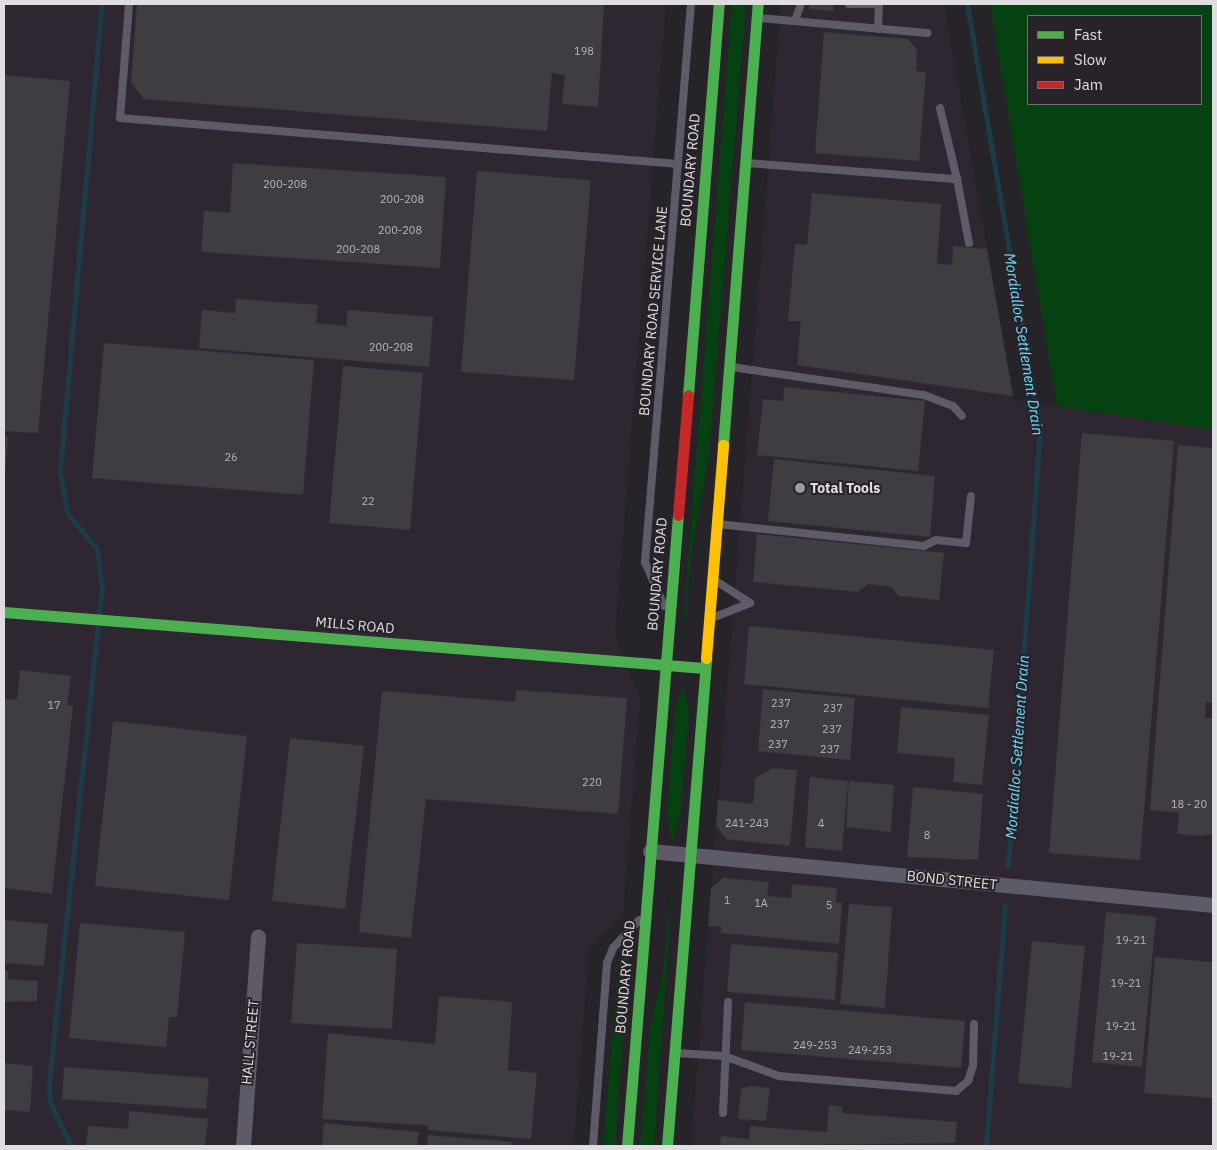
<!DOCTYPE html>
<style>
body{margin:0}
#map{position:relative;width:1217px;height:1150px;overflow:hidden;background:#262428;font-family:"IBM Plex Sans",sans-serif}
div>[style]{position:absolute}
.built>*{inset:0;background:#2e2732}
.green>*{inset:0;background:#064211}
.stream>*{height:5px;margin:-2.5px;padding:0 2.5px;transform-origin:2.5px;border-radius:2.5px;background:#1c3d47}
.building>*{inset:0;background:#3f3d41}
.lane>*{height:8px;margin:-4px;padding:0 4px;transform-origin:4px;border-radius:4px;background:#5f5a68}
.street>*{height:15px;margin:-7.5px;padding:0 7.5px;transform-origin:7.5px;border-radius:7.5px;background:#5f5a68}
.fast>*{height:11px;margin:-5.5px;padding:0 5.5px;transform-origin:5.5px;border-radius:5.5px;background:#4caf50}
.slow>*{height:11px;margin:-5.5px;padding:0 5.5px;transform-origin:5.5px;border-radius:5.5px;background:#ffc107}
.jam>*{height:11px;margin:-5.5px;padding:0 5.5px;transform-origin:5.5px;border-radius:5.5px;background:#c62828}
.dots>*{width:14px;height:14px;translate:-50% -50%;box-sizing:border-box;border:2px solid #272329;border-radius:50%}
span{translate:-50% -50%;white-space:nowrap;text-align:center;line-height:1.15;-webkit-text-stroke:4px #272329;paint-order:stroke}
.number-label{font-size:11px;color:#b8b5b9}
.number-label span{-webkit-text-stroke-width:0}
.street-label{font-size:14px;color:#e0dde1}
.poi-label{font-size:14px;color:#e0dde1;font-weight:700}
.left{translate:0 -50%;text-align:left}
.water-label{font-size:15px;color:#68dcff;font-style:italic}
.frame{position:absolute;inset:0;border:5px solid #e0dde1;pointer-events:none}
.legend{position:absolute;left:1027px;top:15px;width:175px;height:90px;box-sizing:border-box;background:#272329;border:1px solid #716d73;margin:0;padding:6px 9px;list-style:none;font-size:15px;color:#e0dde1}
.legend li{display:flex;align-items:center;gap:10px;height:25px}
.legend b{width:25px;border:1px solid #716d73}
</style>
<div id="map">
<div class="built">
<div style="clip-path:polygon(4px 4px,666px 4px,615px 636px,640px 700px,623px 915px,589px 951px,574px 1146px,4px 1146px)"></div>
<div style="clip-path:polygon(781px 4px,944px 4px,1014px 400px,1213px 430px,1213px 1146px,691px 1146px)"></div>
</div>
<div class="green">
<div style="clip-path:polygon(732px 4px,746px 4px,709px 454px,693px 543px,681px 652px)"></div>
<div style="clip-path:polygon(evenodd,990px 4px,1213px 4px,1213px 430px,1057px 406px,990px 4px,1028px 16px,1201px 16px,1201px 104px,1028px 104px,1028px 16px)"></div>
<div style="clip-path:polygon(683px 685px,689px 711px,680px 817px,672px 842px,667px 814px,675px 710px)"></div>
<div style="clip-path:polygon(673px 879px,654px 1146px,640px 1146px,650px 1031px,663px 972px)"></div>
<div style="clip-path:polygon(630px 937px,615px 1146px,603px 1146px,619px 959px)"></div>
</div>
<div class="stream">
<div style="left:967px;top:4px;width:431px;rotate:80.3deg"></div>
<div style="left:1040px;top:429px;width:438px;rotate:94.2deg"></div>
<div style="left:99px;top:613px;width:23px;rotate:-83deg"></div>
<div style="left:102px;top:590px;width:41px;rotate:-97deg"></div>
<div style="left:97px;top:549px;width:47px;rotate:-129.8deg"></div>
<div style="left:67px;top:513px;width:43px;rotate:-99.5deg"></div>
<div style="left:60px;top:471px;width:469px;rotate:-84.9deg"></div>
<div style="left:71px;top:1146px;width:49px;rotate:-115.5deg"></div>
<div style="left:50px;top:1102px;width:19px;rotate:-93deg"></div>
<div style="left:49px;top:1083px;width:462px;rotate:-83.9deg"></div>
<div style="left:986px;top:1146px;width:241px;rotate:-85.5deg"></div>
</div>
<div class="building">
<div style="clip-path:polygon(137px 4px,604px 4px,598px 107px,562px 104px,565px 75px,552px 73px,547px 131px,144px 99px,131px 83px)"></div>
<div style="clip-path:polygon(809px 4px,834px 4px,833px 11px,809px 9px)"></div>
<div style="clip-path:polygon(824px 32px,908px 39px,917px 50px,916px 71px,926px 72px,919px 161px,815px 153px)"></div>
<div style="clip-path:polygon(4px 75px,70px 81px,38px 433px,4px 431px)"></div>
<div style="clip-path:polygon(233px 163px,446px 177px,440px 268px,201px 252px,204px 211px,230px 213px)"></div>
<div style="clip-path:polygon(477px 171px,591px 180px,574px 380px,461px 372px)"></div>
<div style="clip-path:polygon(812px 193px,941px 204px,937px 264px,952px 265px,953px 246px,987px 249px,1013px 396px,797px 365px,801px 321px,788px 321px,795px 244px,807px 245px)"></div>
<div style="clip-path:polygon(236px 299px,318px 305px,316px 323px,346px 326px,348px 310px,433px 317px,429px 367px,199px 348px,202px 310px,235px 313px)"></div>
<div style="clip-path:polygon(104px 343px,314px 360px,303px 495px,92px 478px)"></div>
<div style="clip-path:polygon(343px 366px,423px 373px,410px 530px,329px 523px)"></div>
<div style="clip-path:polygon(784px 387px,925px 401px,918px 471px,757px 455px,763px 399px,783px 401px)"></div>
<div style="clip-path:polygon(1082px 433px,1174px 441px,1140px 860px,1049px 853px)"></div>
<div style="clip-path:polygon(4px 436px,8px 437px,5px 472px,4px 472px)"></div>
<div style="clip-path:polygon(1178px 445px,1213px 448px,1213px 703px,1206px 702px,1205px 718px,1213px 718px,1213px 834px,1201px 836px,1177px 834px,1179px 813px,1150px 810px)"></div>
<div style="clip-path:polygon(774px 459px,935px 476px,930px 537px,768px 521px)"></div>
<div style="clip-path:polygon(757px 534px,944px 553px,939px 600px,899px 596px,891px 587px,868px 584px,858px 592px,753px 582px)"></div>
<div style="clip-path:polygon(749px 626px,994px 650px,988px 708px,744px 684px)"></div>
<div style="clip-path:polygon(20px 670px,71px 676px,67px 705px,73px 706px,52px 894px,4px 888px,4px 699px,17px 700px)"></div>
<div style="clip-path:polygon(763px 689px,855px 698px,850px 760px,758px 751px)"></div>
<div style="clip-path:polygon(516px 690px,627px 698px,618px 814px,426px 799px,411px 938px,359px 932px,382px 691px,515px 702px)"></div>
<div style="clip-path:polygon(901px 707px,989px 715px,982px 785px,953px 782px,955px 758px,897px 753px)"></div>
<div style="clip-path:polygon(113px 721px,247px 736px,229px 900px,95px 886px)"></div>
<div style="clip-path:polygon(290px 738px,364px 746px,345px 909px,272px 901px)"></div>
<div style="clip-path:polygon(773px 768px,797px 770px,790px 846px,726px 839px,716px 825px,718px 800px,753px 804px,755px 778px)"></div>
<div style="clip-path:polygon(810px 777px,848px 781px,842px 851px,805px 847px)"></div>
<div style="clip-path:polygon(849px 781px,894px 785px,891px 832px,846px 827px)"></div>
<div style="clip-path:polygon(913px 787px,983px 794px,978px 860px,907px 857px)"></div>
<div style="clip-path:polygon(723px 878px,769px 882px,767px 896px,791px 898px,792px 884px,837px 888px,836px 902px,842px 903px,839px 944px,721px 933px,721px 927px,708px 926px,711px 888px)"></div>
<div style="clip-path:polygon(849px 904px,892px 907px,885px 1008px,840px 1004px)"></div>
<div style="clip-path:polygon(1106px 912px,1156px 917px,1142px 1067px,1092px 1062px)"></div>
<div style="clip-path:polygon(4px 920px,48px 924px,44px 966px,4px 963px)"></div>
<div style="clip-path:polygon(80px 923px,185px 932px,177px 1017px,169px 1017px,166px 1047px,69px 1038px)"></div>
<div style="clip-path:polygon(1032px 941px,1085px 946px,1071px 1088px,1018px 1083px)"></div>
<div style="clip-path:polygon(297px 943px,397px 949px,392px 1029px,291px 1023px)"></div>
<div style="clip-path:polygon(731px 944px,838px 953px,835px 1000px,727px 992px)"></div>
<div style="clip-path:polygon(1155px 957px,1213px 962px,1213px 1098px,1144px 1093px)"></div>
<div style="clip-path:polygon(4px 970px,8px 971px,8px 979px,38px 981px,37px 1001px,4px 1002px)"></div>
<div style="clip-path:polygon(439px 996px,512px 1002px,508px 1070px,537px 1073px,531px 1139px,428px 1130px,428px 1126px,421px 1125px,322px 1119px,328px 1033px,435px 1044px)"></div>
<div style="clip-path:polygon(745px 1002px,965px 1021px,961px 1068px,741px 1050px)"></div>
<div style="clip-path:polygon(4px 1063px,33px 1066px,30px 1112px,4px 1110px)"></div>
<div style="clip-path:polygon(64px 1067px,209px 1078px,206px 1109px,62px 1099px)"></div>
<div style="clip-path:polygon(750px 1086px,770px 1088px,766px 1121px,738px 1119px,741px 1089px)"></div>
<div style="clip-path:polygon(829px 1105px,842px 1107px,842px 1113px,957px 1122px,955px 1143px,720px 1146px,721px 1136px,749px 1139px,750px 1126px,827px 1132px)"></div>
<div style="clip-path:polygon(129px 1111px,208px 1119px,205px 1146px,86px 1146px,88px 1126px,128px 1129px)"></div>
<div style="clip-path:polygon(324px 1123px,419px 1132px,417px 1146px,322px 1146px)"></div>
<div style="clip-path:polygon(428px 1135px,512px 1142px,512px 1146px,427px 1146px)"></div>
</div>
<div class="lane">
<div style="left:129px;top:4px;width:114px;rotate:94.5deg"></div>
<div style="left:120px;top:118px;width:560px;rotate:4.71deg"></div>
<div style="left:849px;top:4px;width:30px"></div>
<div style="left:759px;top:18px;width:169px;rotate:5.1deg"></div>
<div style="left:795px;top:21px;width:18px;rotate:-71deg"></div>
<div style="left:878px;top:29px;width:23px;rotate:-88deg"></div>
<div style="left:747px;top:163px;width:211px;rotate:4.4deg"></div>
<div style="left:957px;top:179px;width:73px;rotate:-103.5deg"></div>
<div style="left:957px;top:179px;width:65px;rotate:79.4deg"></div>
<div style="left:731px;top:367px;width:195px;rotate:8.3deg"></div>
<div style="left:924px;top:395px;width:31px;rotate:21deg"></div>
<div style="left:953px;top:406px;width:13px;rotate:48deg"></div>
<div style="left:718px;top:524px;width:207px;rotate:6.1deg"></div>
<div style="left:924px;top:546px;width:13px;rotate:-27deg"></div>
<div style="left:936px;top:540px;width:30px;rotate:6deg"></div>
<div style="left:966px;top:543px;width:47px;rotate:-83.9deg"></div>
<div style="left:716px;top:581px;width:40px;rotate:32.9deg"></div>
<div style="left:664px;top:606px;width:48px;rotate:-113.4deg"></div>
<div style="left:645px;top:562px;width:560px;rotate:-85.29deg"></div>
<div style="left:712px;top:618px;width:41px;rotate:-21.5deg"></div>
<div style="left:676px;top:1053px;width:48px;rotate:3.6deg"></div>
<div style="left:724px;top:1056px;width:59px;rotate:20deg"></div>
<div style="left:779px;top:1076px;width:178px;rotate:4.8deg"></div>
<div style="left:956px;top:1091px;width:16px;rotate:-40deg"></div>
<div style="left:968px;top:1081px;width:16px;rotate:-72deg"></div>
<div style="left:973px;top:1066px;width:42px;rotate:-88.6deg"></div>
<div style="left:723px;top:1113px;width:111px;rotate:-87.4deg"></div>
<div style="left:593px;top:1146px;width:184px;rotate:-85.6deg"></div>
<div style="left:607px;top:963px;width:16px;rotate:-68deg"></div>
<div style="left:613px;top:948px;width:38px;rotate:-47deg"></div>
</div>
<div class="street">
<div style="left:650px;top:851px;width:566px;rotate:5.48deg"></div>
<div style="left:243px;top:1146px;width:210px;rotate:-85.9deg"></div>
</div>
<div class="fast">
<div style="left:688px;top:395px;width:392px;rotate:-85.5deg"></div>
<div style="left:723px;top:445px;width:442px;rotate:-85.5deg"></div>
<div style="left:4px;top:612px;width:702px;rotate:4.57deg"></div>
<div style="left:627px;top:1146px;width:633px;rotate:-85.38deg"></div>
<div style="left:667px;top:1146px;width:490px;rotate:-85.4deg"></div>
</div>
<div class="slow">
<div style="left:706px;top:658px;width:214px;rotate:-85.4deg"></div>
</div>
<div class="jam">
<div style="left:678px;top:515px;width:120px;rotate:-85.2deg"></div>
</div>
<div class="dots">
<div style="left:800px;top:488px;background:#9f9ca0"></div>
</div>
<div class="number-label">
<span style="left:584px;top:51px">198</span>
<span style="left:285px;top:184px">200-208</span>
<span style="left:402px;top:199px">200-208</span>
<span style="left:400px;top:230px">200-208</span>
<span style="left:358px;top:249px">200-208</span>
<span style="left:391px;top:347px">200-208</span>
<span style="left:231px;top:457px">26</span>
<span style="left:368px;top:501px">22</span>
<span style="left:781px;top:703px">237</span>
<span style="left:54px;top:705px">17</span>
<span style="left:833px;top:708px">237</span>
<span style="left:780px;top:724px">237</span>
<span style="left:832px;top:729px">237</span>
<span style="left:778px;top:744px">237</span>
<span style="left:830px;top:749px">237</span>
<span style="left:592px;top:782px">220</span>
<span style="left:1189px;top:804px">18 - 20</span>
<span style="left:747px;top:823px">241-243</span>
<span style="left:821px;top:823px">4</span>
<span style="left:927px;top:835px">8</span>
<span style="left:727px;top:900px">1</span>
<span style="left:761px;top:903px">1A</span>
<span style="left:829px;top:905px">5</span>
<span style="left:1131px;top:940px">19-21</span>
<span style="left:1126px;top:983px">19-21</span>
<span style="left:1121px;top:1026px">19-21</span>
<span style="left:815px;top:1045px">249-253</span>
<span style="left:870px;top:1050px">249-253</span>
<span style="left:1118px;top:1056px">19-21</span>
</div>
<div class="street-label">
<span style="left:690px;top:170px;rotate:-85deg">BOUNDARY ROAD</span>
<span style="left:653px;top:311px;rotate:-85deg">BOUNDARY ROAD SERVICE LANE</span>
<span style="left:657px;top:574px;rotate:-85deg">BOUNDARY ROAD</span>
<span style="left:355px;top:625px;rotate:5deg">MILLS ROAD</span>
<span style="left:952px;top:880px;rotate:6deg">BOND STREET</span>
<span style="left:625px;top:977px;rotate:-85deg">BOUNDARY ROAD</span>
<span style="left:250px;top:1042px;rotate:-85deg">HALL STREET</span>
</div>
<div class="poi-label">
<span class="left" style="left:810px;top:488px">Total Tools</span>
</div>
<div class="water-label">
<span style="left:1024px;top:344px;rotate:81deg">Mordialloc Settlement Drain</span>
<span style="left:1017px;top:747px;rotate:-86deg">Mordialloc Settlement Drain</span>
</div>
<div class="frame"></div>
<ul class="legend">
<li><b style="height:6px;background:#4caf50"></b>Fast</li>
<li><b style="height:6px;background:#ffc107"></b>Slow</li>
<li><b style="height:6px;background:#c62828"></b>Jam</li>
</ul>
</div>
